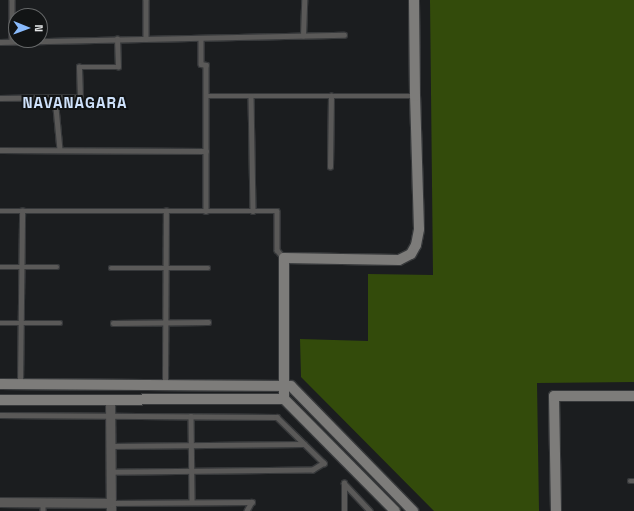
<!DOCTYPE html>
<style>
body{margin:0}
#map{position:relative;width:634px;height:511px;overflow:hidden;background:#1b1d1f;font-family:"Space Grotesk",sans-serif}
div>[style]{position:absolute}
.green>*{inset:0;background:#334b0b}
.roads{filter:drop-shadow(1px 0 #37393b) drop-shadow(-1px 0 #37393b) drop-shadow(0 1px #37393b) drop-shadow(0 -1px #37393b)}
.lane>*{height:4.5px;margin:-2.25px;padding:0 2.25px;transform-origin:2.25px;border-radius:2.25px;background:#5a5958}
.street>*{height:9px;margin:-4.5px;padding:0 4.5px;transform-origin:4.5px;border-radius:4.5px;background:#5a5958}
.secondary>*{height:10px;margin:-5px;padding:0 5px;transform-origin:5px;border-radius:5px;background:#7d7c7a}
span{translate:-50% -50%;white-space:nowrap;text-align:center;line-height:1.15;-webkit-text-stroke:4px #121415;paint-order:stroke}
.district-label{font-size:15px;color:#cee1fa;font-weight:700;letter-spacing:1px}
.north{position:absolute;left:8px;top:8px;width:40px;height:40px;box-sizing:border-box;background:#121415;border:1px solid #666869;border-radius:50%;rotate:91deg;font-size:11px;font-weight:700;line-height:16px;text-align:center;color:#e4e6e7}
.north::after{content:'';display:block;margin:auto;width:14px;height:18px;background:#89bafc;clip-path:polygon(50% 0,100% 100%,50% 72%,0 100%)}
</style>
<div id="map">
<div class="green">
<div style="clip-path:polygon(430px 0,634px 0,634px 382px,537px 383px,539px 511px,434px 511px,301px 377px,300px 339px,368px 341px,368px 274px,433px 275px)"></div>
</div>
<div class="roads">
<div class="lane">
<div style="left:12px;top:0;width:41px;rotate:90deg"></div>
<div style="left:146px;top:0;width:39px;rotate:90deg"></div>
<div style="left:303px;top:36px;width:36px;rotate:-88deg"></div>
<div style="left:201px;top:38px;width:26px;rotate:90deg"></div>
<div style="left:201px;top:64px;width:5px;rotate:11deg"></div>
<div style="left:206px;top:65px;width:146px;rotate:90deg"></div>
<div style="left:0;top:42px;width:344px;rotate:-1.2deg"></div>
<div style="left:206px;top:96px;width:209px"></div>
<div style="left:251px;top:96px;width:115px;rotate:89deg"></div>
<div style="left:55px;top:97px;width:53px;rotate:84.6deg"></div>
<div style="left:0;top:98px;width:80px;rotate:-0.7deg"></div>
<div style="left:80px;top:97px;width:30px;rotate:-92deg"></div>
<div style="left:79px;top:67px;width:39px"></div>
<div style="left:118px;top:67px;width:28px;rotate:-92deg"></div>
<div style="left:0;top:150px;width:206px;rotate:0.3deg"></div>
<div style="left:330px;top:167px;width:71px;rotate:-89.2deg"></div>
<div style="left:0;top:211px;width:277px"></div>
<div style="left:277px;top:211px;width:39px;rotate:90deg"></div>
<div style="left:277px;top:250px;width:11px;rotate:49deg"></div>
<div style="left:0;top:267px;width:57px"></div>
<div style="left:111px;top:268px;width:97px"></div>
<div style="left:0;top:323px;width:60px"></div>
<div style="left:113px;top:323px;width:95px;rotate:-0.6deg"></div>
<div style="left:20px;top:384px;width:173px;rotate:-89.3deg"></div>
<div style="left:165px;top:385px;width:174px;rotate:-89.7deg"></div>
<div style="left:0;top:415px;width:277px;rotate:0.4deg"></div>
<div style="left:277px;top:417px;width:66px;rotate:44.4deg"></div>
<div style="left:324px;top:463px;width:13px;rotate:148deg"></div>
<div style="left:313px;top:470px;width:203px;rotate:179.4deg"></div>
<div style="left:191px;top:416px;width:86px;rotate:89.3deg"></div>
<div style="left:110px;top:446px;width:194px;rotate:-0.6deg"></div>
<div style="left:630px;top:481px;width:4px"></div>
<div style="left:344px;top:483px;width:38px;rotate:47deg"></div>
<div style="left:43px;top:502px;width:9px;rotate:90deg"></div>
<div style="left:110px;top:503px;width:142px;rotate:-0.4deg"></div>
<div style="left:252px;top:502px;width:10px;rotate:119deg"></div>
<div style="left:344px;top:511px;width:28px;rotate:-90deg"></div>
</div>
<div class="street">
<div style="left:110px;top:400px;width:111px;rotate:89.5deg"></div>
<div style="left:0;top:502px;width:110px;rotate:0.5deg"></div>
</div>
<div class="secondary">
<div style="left:0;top:384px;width:291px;rotate:0.4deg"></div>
<div style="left:291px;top:386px;width:175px;rotate:45.7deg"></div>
<div style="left:0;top:400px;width:284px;rotate:-0.2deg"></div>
<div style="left:395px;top:511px;width:158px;rotate:-134.7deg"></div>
<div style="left:284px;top:399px;width:141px;rotate:-90deg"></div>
<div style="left:284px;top:258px;width:115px;rotate:1deg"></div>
<div style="left:399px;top:260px;width:13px;rotate:-27deg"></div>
<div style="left:411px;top:254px;width:10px;rotate:-61deg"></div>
<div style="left:416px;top:245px;width:16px;rotate:-79deg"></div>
<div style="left:419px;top:229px;width:133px;rotate:-91.7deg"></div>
<div style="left:415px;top:96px;width:96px;rotate:-90.6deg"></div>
<div style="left:556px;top:511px;width:115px;rotate:-91deg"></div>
<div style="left:554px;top:396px;width:80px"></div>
</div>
</div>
<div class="district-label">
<span style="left:75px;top:103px">NAVANAGARA</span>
</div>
<div class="north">N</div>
</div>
